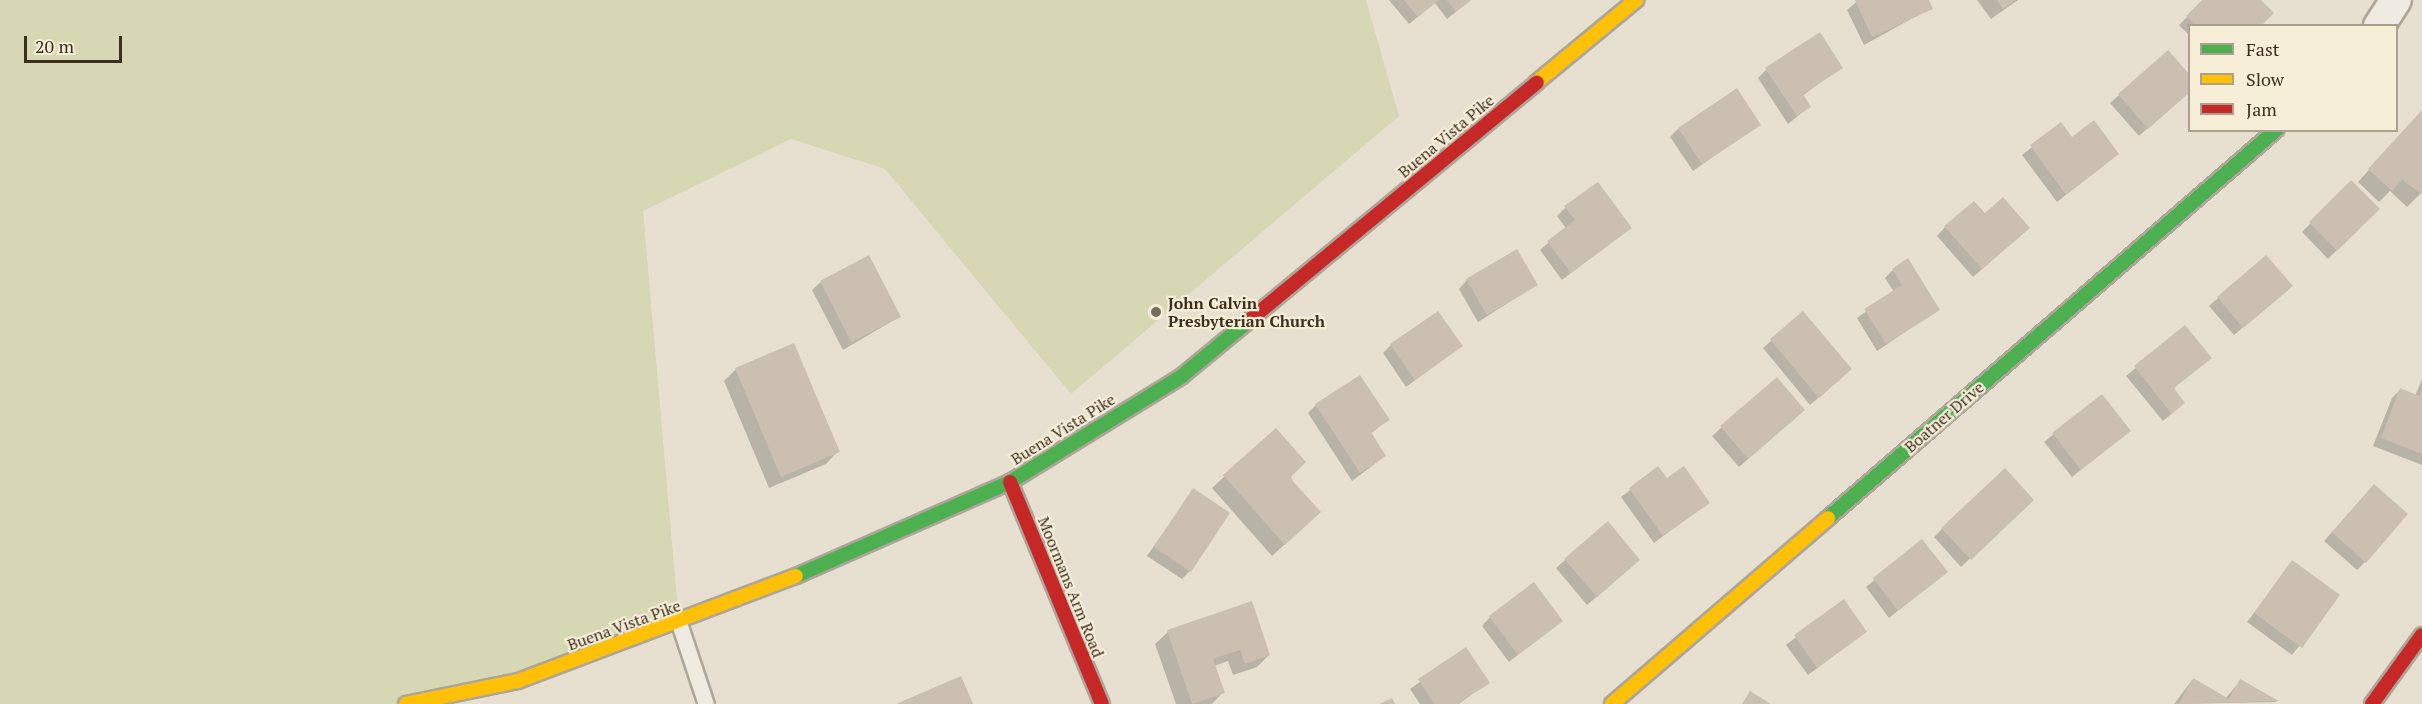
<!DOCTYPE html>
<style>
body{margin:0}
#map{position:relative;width:2422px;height:704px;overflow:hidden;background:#e7e0d1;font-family:"PT Serif",serif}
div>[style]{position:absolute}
.green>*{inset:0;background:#d6d7b3}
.shadow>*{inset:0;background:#0003}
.building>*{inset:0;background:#cbbfb2}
.roads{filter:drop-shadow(2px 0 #ada599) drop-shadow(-2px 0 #ada599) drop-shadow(0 2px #ada599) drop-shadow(0 -2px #ada599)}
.lane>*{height:15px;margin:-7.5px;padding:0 7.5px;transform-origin:7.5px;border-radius:7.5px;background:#efebe3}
.street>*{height:30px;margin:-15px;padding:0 15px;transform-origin:15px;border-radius:15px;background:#efebe3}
.fast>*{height:14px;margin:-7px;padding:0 7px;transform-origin:7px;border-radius:7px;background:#4caf50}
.slow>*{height:14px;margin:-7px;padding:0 7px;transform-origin:7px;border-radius:7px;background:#ffc107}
.jam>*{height:14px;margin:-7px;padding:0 7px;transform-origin:7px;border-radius:7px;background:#c62828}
.dots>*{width:16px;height:16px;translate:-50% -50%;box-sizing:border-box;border:3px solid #f7eed8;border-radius:50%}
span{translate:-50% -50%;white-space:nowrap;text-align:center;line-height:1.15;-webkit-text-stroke:4.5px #f7eed8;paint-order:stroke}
.street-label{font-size:16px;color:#3d2e20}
.poi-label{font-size:16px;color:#3d2e20;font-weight:700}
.left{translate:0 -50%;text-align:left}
.legend{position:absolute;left:2188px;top:24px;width:210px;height:108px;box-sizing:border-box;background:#f7eed8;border:2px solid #ada18e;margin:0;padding:8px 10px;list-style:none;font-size:18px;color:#3d2e20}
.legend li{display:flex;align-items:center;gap:12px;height:30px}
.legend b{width:30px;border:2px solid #ada18e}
.scale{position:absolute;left:24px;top:36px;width:98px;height:27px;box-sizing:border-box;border:3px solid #3d2e20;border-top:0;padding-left:8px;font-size:18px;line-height:21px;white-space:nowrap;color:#3d2e20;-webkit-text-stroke:4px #f7eed8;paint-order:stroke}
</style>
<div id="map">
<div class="green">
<div style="clip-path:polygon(0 0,1366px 0,1399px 116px,1071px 394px,885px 169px,791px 139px,643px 211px,679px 623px,406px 704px,0 704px)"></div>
</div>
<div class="shadow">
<div style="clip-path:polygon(1389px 0,1471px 0,1447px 19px,1435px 3px,1409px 24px)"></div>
<div style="clip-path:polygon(1859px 0,1927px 0,1931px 8px,1864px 45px,1847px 10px)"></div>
<div style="clip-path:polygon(1977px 0,2018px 0,1991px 19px)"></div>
<div style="clip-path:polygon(2204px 0,2259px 0,2259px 26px,2190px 26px,2190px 36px,2179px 25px)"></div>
<div style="clip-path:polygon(2168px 52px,2190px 91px,2139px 136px,2110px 103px)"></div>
<div style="clip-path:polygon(1841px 67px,1802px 96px,1809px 107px,1788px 124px,1758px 78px,1766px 70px)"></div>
<div style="clip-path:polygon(2422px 111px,2422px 192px,2407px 207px,2390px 191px,2379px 202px,2358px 182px)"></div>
<div style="clip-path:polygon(1759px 124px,1693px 171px,1670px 137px,1678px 129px)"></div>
<div style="clip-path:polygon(2061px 124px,2072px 139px,2117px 154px,2057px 202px,2022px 155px)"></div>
<div style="clip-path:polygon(2351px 182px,2378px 209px,2328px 259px,2302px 232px)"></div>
<div style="clip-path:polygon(1565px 208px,1630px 228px,1562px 280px,1540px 250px,1566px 228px,1557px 216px)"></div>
<div style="clip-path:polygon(1985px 215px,2020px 236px,1973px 277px,1937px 236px,1945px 227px)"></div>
<div style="clip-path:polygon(2266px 257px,2282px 295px,2234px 335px,2209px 306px)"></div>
<div style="clip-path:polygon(1893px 270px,1938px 310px,1877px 351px,1857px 318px,1894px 292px,1885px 278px)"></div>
<div style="clip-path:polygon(1467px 280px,1536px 285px,1478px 322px,1459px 289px)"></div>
<div style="clip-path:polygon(821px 282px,899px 317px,843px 350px,812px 290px)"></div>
<div style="clip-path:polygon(1803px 313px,1842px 377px,1810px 405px,1763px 348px)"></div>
<div style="clip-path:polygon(2185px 327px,2173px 389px,2175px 411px,2163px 421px,2126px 376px)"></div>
<div style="clip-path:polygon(1391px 345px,1461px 346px,1406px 387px,1383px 353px)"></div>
<div style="clip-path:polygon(736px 369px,838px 451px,826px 464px,769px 488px,724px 381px)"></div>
<div style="clip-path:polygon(1776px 379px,1795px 418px,1739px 467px,1712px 436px)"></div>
<div style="clip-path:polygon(2422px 379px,2422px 465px,2373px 446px,2392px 398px,2400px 390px,2415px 396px)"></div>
<div style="clip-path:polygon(2101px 396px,2129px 431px,2072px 477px,2044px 442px)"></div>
<div style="clip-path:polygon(1316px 405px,1388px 420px,1370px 434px,1385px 456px,1352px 481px,1308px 413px)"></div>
<div style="clip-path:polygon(1275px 430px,1307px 524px,1272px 556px,1212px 488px)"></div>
<div style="clip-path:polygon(1658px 469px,1667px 480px,1708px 502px,1654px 543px,1621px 497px)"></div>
<div style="clip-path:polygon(1193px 490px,1190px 571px,1182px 579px,1147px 556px)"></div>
<div style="clip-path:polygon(2366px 494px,2365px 562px,2357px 570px,2324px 541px)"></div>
<div style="clip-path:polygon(2024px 508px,1961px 567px,1934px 537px,1942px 529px)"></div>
<div style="clip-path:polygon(1608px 523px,1630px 568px,1587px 605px,1556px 568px)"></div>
<div style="clip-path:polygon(1922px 541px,1946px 572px,1889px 618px,1866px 587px)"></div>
<div style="clip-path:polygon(2292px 562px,2338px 596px,2292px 655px,2247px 622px)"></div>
<div style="clip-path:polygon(1843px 601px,1865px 632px,1808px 675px,1786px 645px)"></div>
<div style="clip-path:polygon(1251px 603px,1269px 655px,1257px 667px,1233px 675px,1228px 661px,1214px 666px,1223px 692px,1212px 704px,1176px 704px,1155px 644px,1168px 632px)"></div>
<div style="clip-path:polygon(1490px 617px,1561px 621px,1509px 662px,1482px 626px)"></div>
<div style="clip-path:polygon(1466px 649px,1488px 682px,1459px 704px,1420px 704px,1410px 689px)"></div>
<div style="clip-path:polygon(2193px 679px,2225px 699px,2241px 680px,2277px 702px,2174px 704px)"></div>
</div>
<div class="building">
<div style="clip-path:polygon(1404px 0,1439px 0,1418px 17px)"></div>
<div style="clip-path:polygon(1447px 0,1471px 0,1456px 12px)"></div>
<div style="clip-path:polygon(1855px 0,1929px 0,1933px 9px,1872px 37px)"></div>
<div style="clip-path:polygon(1997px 0,2015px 0,2003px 9px)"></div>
<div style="clip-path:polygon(2202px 0,2261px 0,2274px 13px,2261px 26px,2195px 26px,2186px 16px)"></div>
<div style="clip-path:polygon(1820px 32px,1843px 68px,1803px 94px,1811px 107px,1797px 116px,1765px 68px)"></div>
<div style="clip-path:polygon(2168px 50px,2190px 75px,2190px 92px,2148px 129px,2118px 94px)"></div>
<div style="clip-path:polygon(1737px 88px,1761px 125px,1702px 164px,1678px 128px)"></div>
<div style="clip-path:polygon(2422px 110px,2422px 194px,2402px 180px,2392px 191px,2368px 169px)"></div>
<div style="clip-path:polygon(2094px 120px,2119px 154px,2066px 195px,2030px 145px,2061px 122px,2072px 137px)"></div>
<div style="clip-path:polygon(2351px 180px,2380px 209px,2337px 251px,2309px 222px)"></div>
<div style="clip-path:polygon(1598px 182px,1632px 228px,1571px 273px,1547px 241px,1575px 220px,1564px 206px)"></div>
<div style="clip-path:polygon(2003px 197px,2030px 228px,1982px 269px,1944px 226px,1974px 201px,1985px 213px)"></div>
<div style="clip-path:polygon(1517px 249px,1538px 285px,1487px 315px,1466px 279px)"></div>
<div style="clip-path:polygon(869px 255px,901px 317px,851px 342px,820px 281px)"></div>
<div style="clip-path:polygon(2266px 255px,2293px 286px,2243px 328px,2217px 297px)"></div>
<div style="clip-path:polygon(1908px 258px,1940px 310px,1886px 344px,1864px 309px,1902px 285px,1892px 269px)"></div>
<div style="clip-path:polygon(1438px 311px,1463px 346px,1415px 380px,1390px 344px)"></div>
<div style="clip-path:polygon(1803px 311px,1852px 369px,1819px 398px,1770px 339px)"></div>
<div style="clip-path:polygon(2185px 325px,2212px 358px,2174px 388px,2185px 403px,2172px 414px,2134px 366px)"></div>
<div style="clip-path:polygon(794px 343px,840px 452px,781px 477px,735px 368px)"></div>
<div style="clip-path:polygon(1360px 375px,1390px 420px,1371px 432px,1386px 456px,1360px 473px,1315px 404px)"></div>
<div style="clip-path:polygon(1777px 377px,1805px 410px,1748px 459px,1720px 426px)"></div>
<div style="clip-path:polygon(2400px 388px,2419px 396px,2422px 389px,2422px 454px,2381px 438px)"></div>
<div style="clip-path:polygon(2102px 394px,2131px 431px,2081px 470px,2052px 433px)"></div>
<div style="clip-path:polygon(1276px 428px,1306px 462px,1290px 478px,1321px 512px,1285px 545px,1223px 475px)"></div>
<div style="clip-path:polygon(1658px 466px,1667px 478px,1684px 466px,1710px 503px,1663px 536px,1629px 488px)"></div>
<div style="clip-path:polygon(2005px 468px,2034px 500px,1971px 560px,1941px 528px)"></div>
<div style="clip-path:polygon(2374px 484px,2408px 514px,2366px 563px,2332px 532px)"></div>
<div style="clip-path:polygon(1193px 488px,1230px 513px,1191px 572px,1154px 547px)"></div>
<div style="clip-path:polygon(1608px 521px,1640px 560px,1597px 597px,1564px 559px)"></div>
<div style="clip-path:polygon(1922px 539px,1948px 572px,1898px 611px,1873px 578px)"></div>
<div style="clip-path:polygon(2292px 560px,2340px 595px,2302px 648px,2254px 613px)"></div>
<div style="clip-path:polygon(1534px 582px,1563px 621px,1518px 655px,1489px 616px)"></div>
<div style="clip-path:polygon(1844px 599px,1867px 632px,1817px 668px,1794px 635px)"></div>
<div style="clip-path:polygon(1252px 601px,1270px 655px,1245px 664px,1240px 650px,1213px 659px,1225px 693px,1192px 704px,1167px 630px)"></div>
<div style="clip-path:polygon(1466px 647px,1490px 683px,1457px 704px,1434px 704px,1418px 679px)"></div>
<div style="clip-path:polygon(961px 676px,973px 704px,896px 704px)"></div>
<div style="clip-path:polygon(2193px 678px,2229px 699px,2240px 679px,2279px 701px,2179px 704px)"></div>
<div style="clip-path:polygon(1750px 691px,1771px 704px,1742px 704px)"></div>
<div style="clip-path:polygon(1392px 698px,1395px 704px,1379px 704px)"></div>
</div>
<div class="roads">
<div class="lane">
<div style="left:679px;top:623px;width:85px;rotate:71.6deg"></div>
</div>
<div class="street">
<div style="left:2379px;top:26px;width:31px;rotate:-57deg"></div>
</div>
<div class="fast">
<div style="left:1828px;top:518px;width:593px;rotate:-40.89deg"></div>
<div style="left:796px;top:576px;width:234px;rotate:-23.7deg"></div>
<div style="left:1010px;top:482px;width:202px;rotate:-31.6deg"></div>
<div style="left:1182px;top:376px;width:89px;rotate:-39.6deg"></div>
</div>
<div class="slow">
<div style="left:1537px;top:82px;width:129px;rotate:-39.6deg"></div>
<div style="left:406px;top:704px;width:114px;rotate:-11.6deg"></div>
<div style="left:518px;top:681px;width:297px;rotate:-20.7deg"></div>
<div style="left:1612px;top:704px;width:285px;rotate:-40.7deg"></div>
</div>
<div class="jam">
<div style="left:1251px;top:319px;width:371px;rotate:-39.6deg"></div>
<div style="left:1010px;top:482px;width:240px;rotate:67.5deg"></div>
<div style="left:2372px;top:704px;width:85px;rotate:-54.1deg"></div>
</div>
</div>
<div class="dots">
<div style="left:1156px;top:312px;background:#786c5e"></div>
</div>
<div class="street-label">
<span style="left:1446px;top:136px;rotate:-40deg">Buena Vista Pike</span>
<span style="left:1944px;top:417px;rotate:-41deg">Boatner Drive</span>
<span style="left:1063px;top:429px;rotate:-32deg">Buena Vista Pike</span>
<span style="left:1071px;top:587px;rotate:68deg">Moormans Arm Road</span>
<span style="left:624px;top:625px;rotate:-20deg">Buena Vista Pike</span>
</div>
<div class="poi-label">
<span class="left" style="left:1168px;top:312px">John Calvin<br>Presbyterian Church</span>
</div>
<ul class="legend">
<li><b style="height:8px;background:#4caf50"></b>Fast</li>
<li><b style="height:8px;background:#ffc107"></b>Slow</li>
<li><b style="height:8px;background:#c62828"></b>Jam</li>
</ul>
<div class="scale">20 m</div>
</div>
